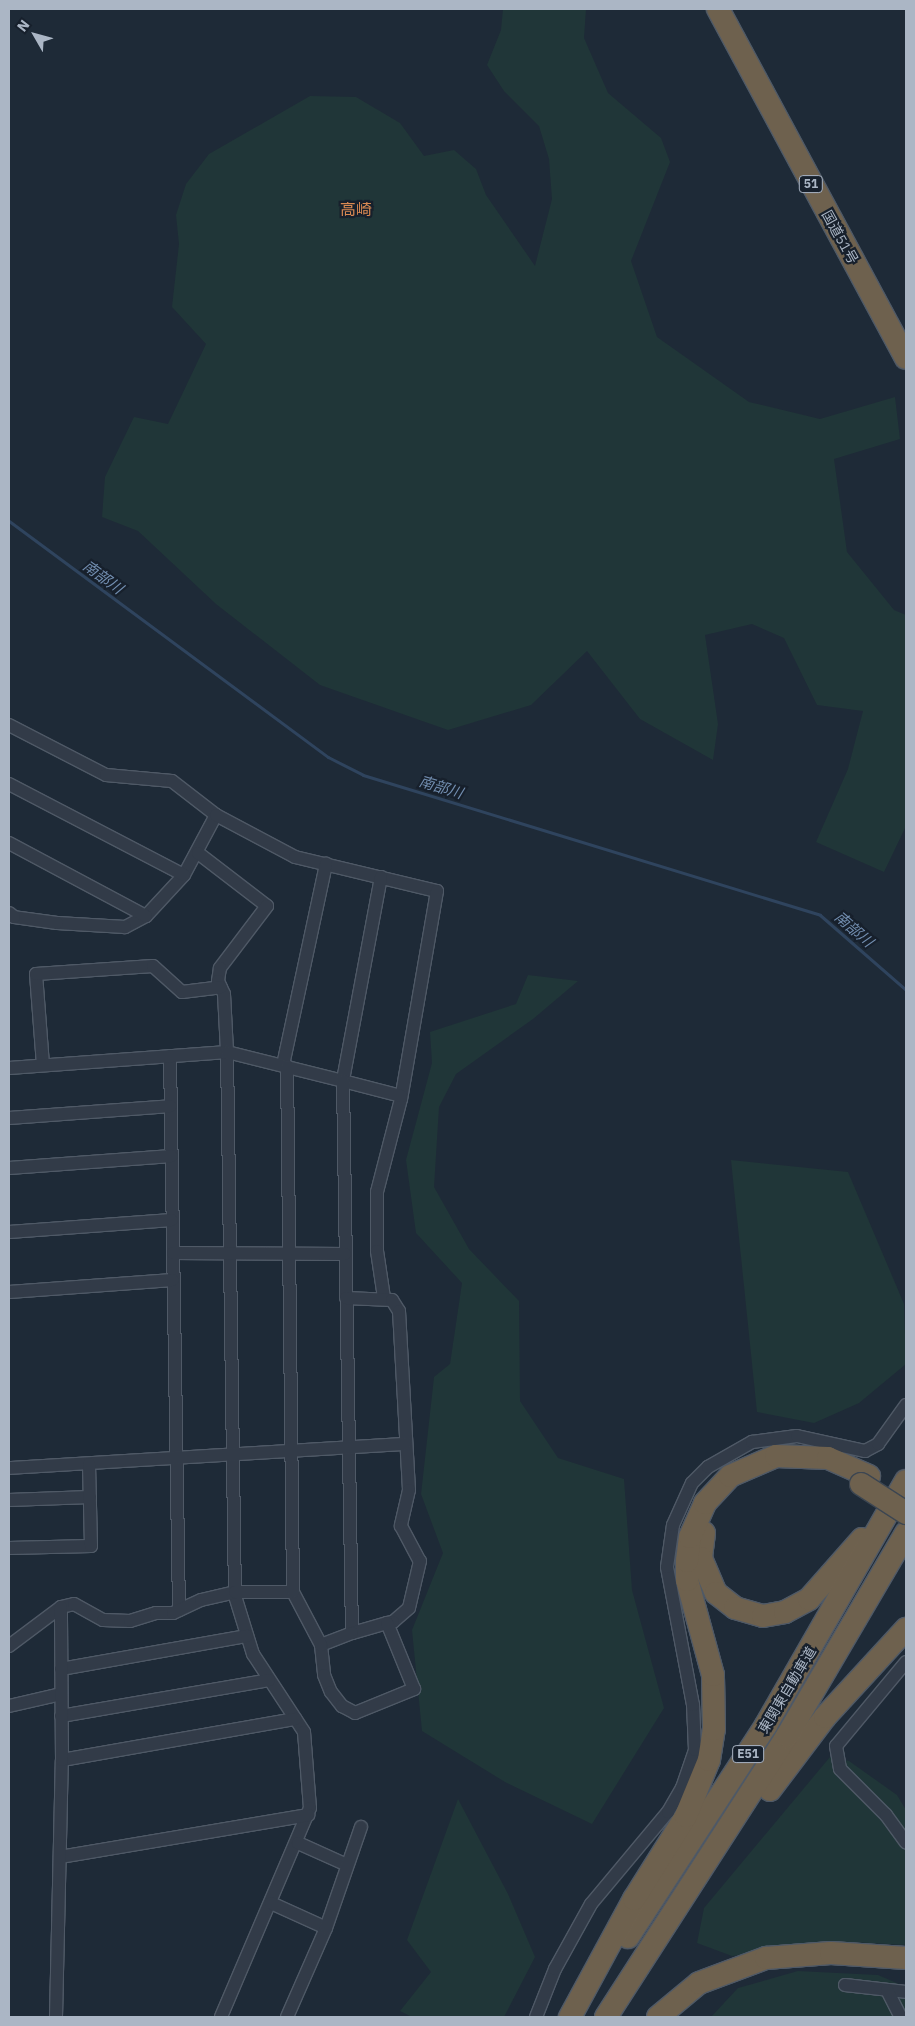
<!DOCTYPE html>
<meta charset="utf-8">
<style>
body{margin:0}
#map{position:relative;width:915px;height:2026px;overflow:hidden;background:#1e2a37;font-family:"IBM Plex Sans","Noto Sans JP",sans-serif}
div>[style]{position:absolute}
.green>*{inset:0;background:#203638}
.stream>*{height:3px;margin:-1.5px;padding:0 1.5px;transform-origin:1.5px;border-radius:1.5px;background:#2f445e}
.roads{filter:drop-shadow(1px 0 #4f5966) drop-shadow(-1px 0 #4f5966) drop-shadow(0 1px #4f5966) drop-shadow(0 -1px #4f5966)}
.street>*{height:12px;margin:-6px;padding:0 6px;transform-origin:6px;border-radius:6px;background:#323b48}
.highway>*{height:22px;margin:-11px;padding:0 11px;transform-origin:11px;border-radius:11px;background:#6e614e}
.bridges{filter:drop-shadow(1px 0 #3c4652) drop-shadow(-1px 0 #3c4652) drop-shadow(0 1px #3c4652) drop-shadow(0 -1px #3c4652)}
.highway-bridge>*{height:22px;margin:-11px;padding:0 11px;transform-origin:11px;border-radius:11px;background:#6e614e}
span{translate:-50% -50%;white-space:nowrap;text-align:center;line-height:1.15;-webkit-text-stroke:4.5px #17202c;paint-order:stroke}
.shield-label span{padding:1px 4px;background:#17202c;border:1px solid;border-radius:4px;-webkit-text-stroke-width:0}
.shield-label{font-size:12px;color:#abb6c5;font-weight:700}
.street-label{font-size:14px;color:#abb6c5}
.water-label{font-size:15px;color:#728eb0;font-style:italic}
.quarter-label{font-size:16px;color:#d98952}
.frame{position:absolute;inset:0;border:10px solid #abb6c5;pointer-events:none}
.north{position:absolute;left:10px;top:10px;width:50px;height:50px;-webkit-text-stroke:4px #17202c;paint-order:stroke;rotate:308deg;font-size:14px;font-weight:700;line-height:20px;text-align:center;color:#abb6c5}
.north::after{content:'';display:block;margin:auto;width:18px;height:22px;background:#abb6c5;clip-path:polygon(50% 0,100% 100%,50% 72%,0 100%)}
</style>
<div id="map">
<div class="green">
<div style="clip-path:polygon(503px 9px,586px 9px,584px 38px,608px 93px,661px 138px,670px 162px,631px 261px,657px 337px,749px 402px,820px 419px,895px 397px,900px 439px,834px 459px,847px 552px,894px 610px,906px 615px,906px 826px,884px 872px,816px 842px,848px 769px,863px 711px,817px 705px,784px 638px,752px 624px,705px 635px,718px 724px,713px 760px,640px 719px,587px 651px,531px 705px,448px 730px,320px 685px,216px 604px,138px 531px,102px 517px,105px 477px,134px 417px,168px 424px,206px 344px,172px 307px,179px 244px,176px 215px,186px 184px,209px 154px,310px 96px,356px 97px,400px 123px,424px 156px,454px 150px,476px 169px,486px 195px,535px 266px,552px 199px,549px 159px,539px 126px,504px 91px,487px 65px,501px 30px)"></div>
<div style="clip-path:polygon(528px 975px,578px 981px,533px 1019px,456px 1074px,439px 1107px,434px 1187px,469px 1249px,519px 1301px,520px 1401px,558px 1458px,624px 1479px,632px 1590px,664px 1708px,592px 1824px,505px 1782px,422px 1731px,412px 1630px,443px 1553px,421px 1494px,434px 1377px,450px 1364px,462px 1283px,416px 1233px,406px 1160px,432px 1063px,430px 1032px,516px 1004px)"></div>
<div style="clip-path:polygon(731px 1160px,848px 1172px,904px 1304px,906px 1364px,859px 1403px,814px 1423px,757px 1412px)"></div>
<div style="clip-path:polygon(830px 1757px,849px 1761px,897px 1795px,906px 1810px,906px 1945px,851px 1942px,732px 1956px,697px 1943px,704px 1908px)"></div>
<div style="clip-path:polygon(458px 1799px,508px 1894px,535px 1957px,504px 2017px,412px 2017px,400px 2011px,431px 1972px,407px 1940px)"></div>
<div style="clip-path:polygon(798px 1971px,878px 1975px,906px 1987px,906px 2017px,711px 2017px,738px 1988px)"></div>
</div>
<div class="stream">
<div style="left:9px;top:521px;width:397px;rotate:36.5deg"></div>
<div style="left:328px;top:757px;width:39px;rotate:27deg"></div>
<div style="left:363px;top:775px;width:478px;rotate:17deg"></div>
<div style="left:820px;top:915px;width:114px;rotate:41.1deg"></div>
</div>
<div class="roads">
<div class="street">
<div style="left:9px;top:725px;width:109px;rotate:27.3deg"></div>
<div style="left:106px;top:775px;width:66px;rotate:5.2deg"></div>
<div style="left:172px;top:781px;width:56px;rotate:37.7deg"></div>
<div style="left:216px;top:815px;width:68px;rotate:118.1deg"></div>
<div style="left:184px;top:875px;width:56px;rotate:132.8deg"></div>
<div style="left:146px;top:916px;width:24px;rotate:152deg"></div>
<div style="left:125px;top:927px;width:68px;rotate:-176.6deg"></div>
<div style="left:57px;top:923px;width:43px;rotate:-172.1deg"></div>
<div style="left:14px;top:917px;width:6px;rotate:-141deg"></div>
<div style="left:9px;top:784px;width:197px;rotate:27.5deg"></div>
<div style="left:216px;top:815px;width:89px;rotate:28deg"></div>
<div style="left:295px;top:857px;width:146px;rotate:13.5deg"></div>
<div style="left:437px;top:891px;width:211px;rotate:99.8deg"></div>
<div style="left:401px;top:1099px;width:96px;rotate:104.5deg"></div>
<div style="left:377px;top:1192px;width:59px;rotate:90deg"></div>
<div style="left:377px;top:1251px;width:48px;rotate:81.5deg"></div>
<div style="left:9px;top:843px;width:155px;rotate:28.1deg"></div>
<div style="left:198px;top:853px;width:87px;rotate:37.5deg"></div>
<div style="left:267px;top:906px;width:78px;rotate:127.2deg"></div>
<div style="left:220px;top:968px;width:13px;rotate:99deg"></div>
<div style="left:218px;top:981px;width:14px;rotate:65deg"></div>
<div style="left:224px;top:994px;width:58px;rotate:87deg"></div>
<div style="left:227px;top:1052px;width:544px;rotate:89.16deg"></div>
<div style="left:235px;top:1596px;width:61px;rotate:72.8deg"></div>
<div style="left:253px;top:1654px;width:93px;rotate:56.8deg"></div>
<div style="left:304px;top:1732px;width:76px;rotate:85.5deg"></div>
<div style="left:310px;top:1808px;width:227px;rotate:113.1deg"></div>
<div style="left:381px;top:877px;width:208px;rotate:100.6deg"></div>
<div style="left:343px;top:1081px;width:60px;rotate:14.5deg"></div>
<div style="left:170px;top:1056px;width:554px;rotate:89.07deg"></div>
<div style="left:43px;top:1065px;width:91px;rotate:-94.4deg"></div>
<div style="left:36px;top:974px;width:117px;rotate:-3.9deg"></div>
<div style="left:153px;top:966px;width:39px;rotate:42deg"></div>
<div style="left:182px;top:992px;width:39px;rotate:-7deg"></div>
<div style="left:283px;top:1065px;width:206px;rotate:-77.9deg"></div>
<div style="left:9px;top:1068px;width:219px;rotate:-4.2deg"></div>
<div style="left:227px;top:1052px;width:120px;rotate:14deg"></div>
<div style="left:343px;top:1081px;width:552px;rotate:89.07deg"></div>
<div style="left:9px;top:1118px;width:162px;rotate:-4.2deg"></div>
<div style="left:9px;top:1168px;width:163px;rotate:-4.2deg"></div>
<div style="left:9px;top:1232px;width:163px;rotate:-4.2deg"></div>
<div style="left:173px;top:1253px;width:172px;rotate:0.3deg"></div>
<div style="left:9px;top:1292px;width:164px;rotate:-4.2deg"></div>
<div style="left:346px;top:1298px;width:46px;rotate:2.5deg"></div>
<div style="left:392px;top:1300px;width:13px;rotate:58deg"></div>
<div style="left:399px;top:1311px;width:179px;rotate:86.8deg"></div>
<div style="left:409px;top:1490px;width:37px;rotate:103deg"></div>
<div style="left:401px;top:1526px;width:40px;rotate:62deg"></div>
<div style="left:420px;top:1561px;width:48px;rotate:103.2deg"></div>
<div style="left:409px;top:1608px;width:21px;rotate:139deg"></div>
<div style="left:393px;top:1622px;width:6px;rotate:171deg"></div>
<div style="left:387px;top:1623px;width:36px;rotate:164deg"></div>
<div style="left:352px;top:1633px;width:33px;rotate:159deg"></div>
<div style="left:321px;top:1645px;width:30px;rotate:84deg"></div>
<div style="left:324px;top:1675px;width:18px;rotate:68deg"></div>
<div style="left:331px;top:1692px;width:18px;rotate:52deg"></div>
<div style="left:342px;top:1706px;width:15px;rotate:28deg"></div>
<div style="left:355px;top:1713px;width:64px;rotate:-22.1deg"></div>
<div style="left:414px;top:1689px;width:71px;rotate:-112.2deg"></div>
<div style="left:9px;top:1468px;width:397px;rotate:-3.5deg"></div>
<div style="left:9px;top:1500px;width:81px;rotate:-2.1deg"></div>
<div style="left:9px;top:1548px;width:82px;rotate:-1.4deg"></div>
<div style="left:91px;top:1546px;width:82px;rotate:-91.4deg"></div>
<div style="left:293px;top:1592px;width:60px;rotate:62.2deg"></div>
<div style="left:9px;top:1646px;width:65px;rotate:-36.9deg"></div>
<div style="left:61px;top:1607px;width:13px;rotate:-13deg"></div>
<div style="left:74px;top:1604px;width:33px;rotate:29deg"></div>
<div style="left:103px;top:1620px;width:27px;rotate:2deg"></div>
<div style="left:130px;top:1621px;width:27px;rotate:-17deg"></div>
<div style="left:156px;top:1613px;width:17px"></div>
<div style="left:173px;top:1613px;width:31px;rotate:-25deg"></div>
<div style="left:201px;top:1600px;width:35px;rotate:-13deg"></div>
<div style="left:235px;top:1592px;width:58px"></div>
<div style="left:293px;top:1592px;width:526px;rotate:-90.65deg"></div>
<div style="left:906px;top:1662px;width:109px;rotate:129.8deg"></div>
<div style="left:836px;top:1746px;width:23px;rotate:80deg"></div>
<div style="left:840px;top:1769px;width:65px;rotate:45deg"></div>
<div style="left:886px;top:1815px;width:34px;rotate:54deg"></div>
<div style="left:61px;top:1669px;width:189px;rotate:-10.1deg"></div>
<div style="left:9px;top:1706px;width:53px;rotate:-13deg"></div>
<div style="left:61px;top:1716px;width:211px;rotate:-9.8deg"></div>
<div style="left:62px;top:1760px;width:237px;rotate:-10deg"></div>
<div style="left:298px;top:1843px;width:54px;rotate:24.2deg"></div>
<div style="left:60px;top:1857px;width:252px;rotate:-9.6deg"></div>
<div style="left:271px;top:1903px;width:60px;rotate:24.4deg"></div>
<div style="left:845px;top:1985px;width:61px;rotate:6.5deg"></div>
<div style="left:887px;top:1990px;width:30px;rotate:63deg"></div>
<div style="left:56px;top:2017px;width:257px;rotate:-88.7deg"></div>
<div style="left:62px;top:1760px;width:153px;rotate:-90.4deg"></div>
<div style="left:287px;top:2017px;width:97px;rotate:-66.3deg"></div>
<div style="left:326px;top:1928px;width:107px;rotate:-70.9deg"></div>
<div style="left:536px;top:2017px;width:52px;rotate:-68.4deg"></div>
<div style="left:555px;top:1969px;width:74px;rotate:-61deg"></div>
<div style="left:591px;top:1904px;width:120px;rotate:-50.1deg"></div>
<div style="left:668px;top:1812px;width:28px;rotate:-60deg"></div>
<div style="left:682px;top:1788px;width:40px;rotate:-71.1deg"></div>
<div style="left:695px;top:1750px;width:45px;rotate:-92.5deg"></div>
<div style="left:693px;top:1705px;width:140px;rotate:-100.7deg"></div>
<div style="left:667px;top:1567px;width:42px;rotate:-81.9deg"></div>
<div style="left:673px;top:1525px;width:46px;rotate:-65.7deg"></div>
<div style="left:692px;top:1483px;width:23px;rotate:-45deg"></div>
<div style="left:708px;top:1467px;width:51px;rotate:-29.6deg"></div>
<div style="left:752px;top:1442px;width:45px;rotate:-7.6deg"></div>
<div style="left:797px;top:1436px;width:70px;rotate:12.4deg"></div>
<div style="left:865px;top:1451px;width:15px;rotate:-28deg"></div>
<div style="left:878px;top:1444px;width:48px;rotate:-54.3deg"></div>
</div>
<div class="highway">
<div style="left:718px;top:9px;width:396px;rotate:61.7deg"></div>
<div style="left:704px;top:1533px;width:25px;rotate:97deg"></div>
<div style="left:701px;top:1558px;width:38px;rotate:67deg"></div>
<div style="left:716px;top:1593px;width:24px;rotate:38deg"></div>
<div style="left:735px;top:1608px;width:29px;rotate:16deg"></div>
<div style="left:763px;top:1616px;width:22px;rotate:-10deg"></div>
<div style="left:785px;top:1612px;width:27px;rotate:-28deg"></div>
<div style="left:809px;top:1599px;width:80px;rotate:-48.5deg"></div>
<div style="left:770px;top:1790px;width:91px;rotate:-53deg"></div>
<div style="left:825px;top:1717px;width:120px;rotate:-47.4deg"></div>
<div style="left:628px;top:1937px;width:253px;rotate:-56.9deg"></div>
<div style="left:766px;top:1725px;width:281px;rotate:-60.2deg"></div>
<div style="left:570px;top:2017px;width:134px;rotate:-61.5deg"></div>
<div style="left:634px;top:1899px;width:98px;rotate:-57.9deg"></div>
<div style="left:686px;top:1816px;width:61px;rotate:-67.7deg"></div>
<div style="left:709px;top:1760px;width:31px;rotate:-81deg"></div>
<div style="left:714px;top:1729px;width:54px;rotate:-91.1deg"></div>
<div style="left:713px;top:1675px;width:98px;rotate:-105.3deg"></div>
<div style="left:687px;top:1580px;width:19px;rotate:-90deg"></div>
<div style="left:687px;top:1561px;width:24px;rotate:-83deg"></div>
<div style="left:690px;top:1537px;width:37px;rotate:-66deg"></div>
<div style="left:705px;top:1503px;width:37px;rotate:-47deg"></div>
<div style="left:730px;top:1476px;width:50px;rotate:-23.5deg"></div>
<div style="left:776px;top:1456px;width:52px;rotate:2.2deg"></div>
<div style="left:828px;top:1458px;width:45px;rotate:23.7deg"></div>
<div style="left:606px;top:2017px;width:334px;rotate:-57.2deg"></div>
<div style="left:787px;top:1736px;width:235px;rotate:-59.6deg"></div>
<div style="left:658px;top:2017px;width:53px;rotate:-39.7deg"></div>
<div style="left:699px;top:1983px;width:72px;rotate:-20.5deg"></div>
<div style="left:766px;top:1958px;width:65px;rotate:-4.4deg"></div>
<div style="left:831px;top:1953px;width:75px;rotate:3.8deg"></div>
</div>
</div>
<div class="bridges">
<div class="highway-bridge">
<div style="left:861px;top:1484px;width:54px;rotate:32.8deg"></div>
</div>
</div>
<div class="shield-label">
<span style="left:811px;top:184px">51</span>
<span style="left:748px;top:1754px">E51</span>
</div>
<div class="street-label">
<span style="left:840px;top:237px;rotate:61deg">国道51号</span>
<span style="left:787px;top:1690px;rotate:-59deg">東関東自動車道</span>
</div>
<div class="water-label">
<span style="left:103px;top:577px;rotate:36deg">南部川</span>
<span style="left:441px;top:787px;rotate:17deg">南部川</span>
<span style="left:854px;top:929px;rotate:41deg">南部川</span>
</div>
<div class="quarter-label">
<span style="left:356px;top:209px">高崎</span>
</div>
<div class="frame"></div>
<div class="north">N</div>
</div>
